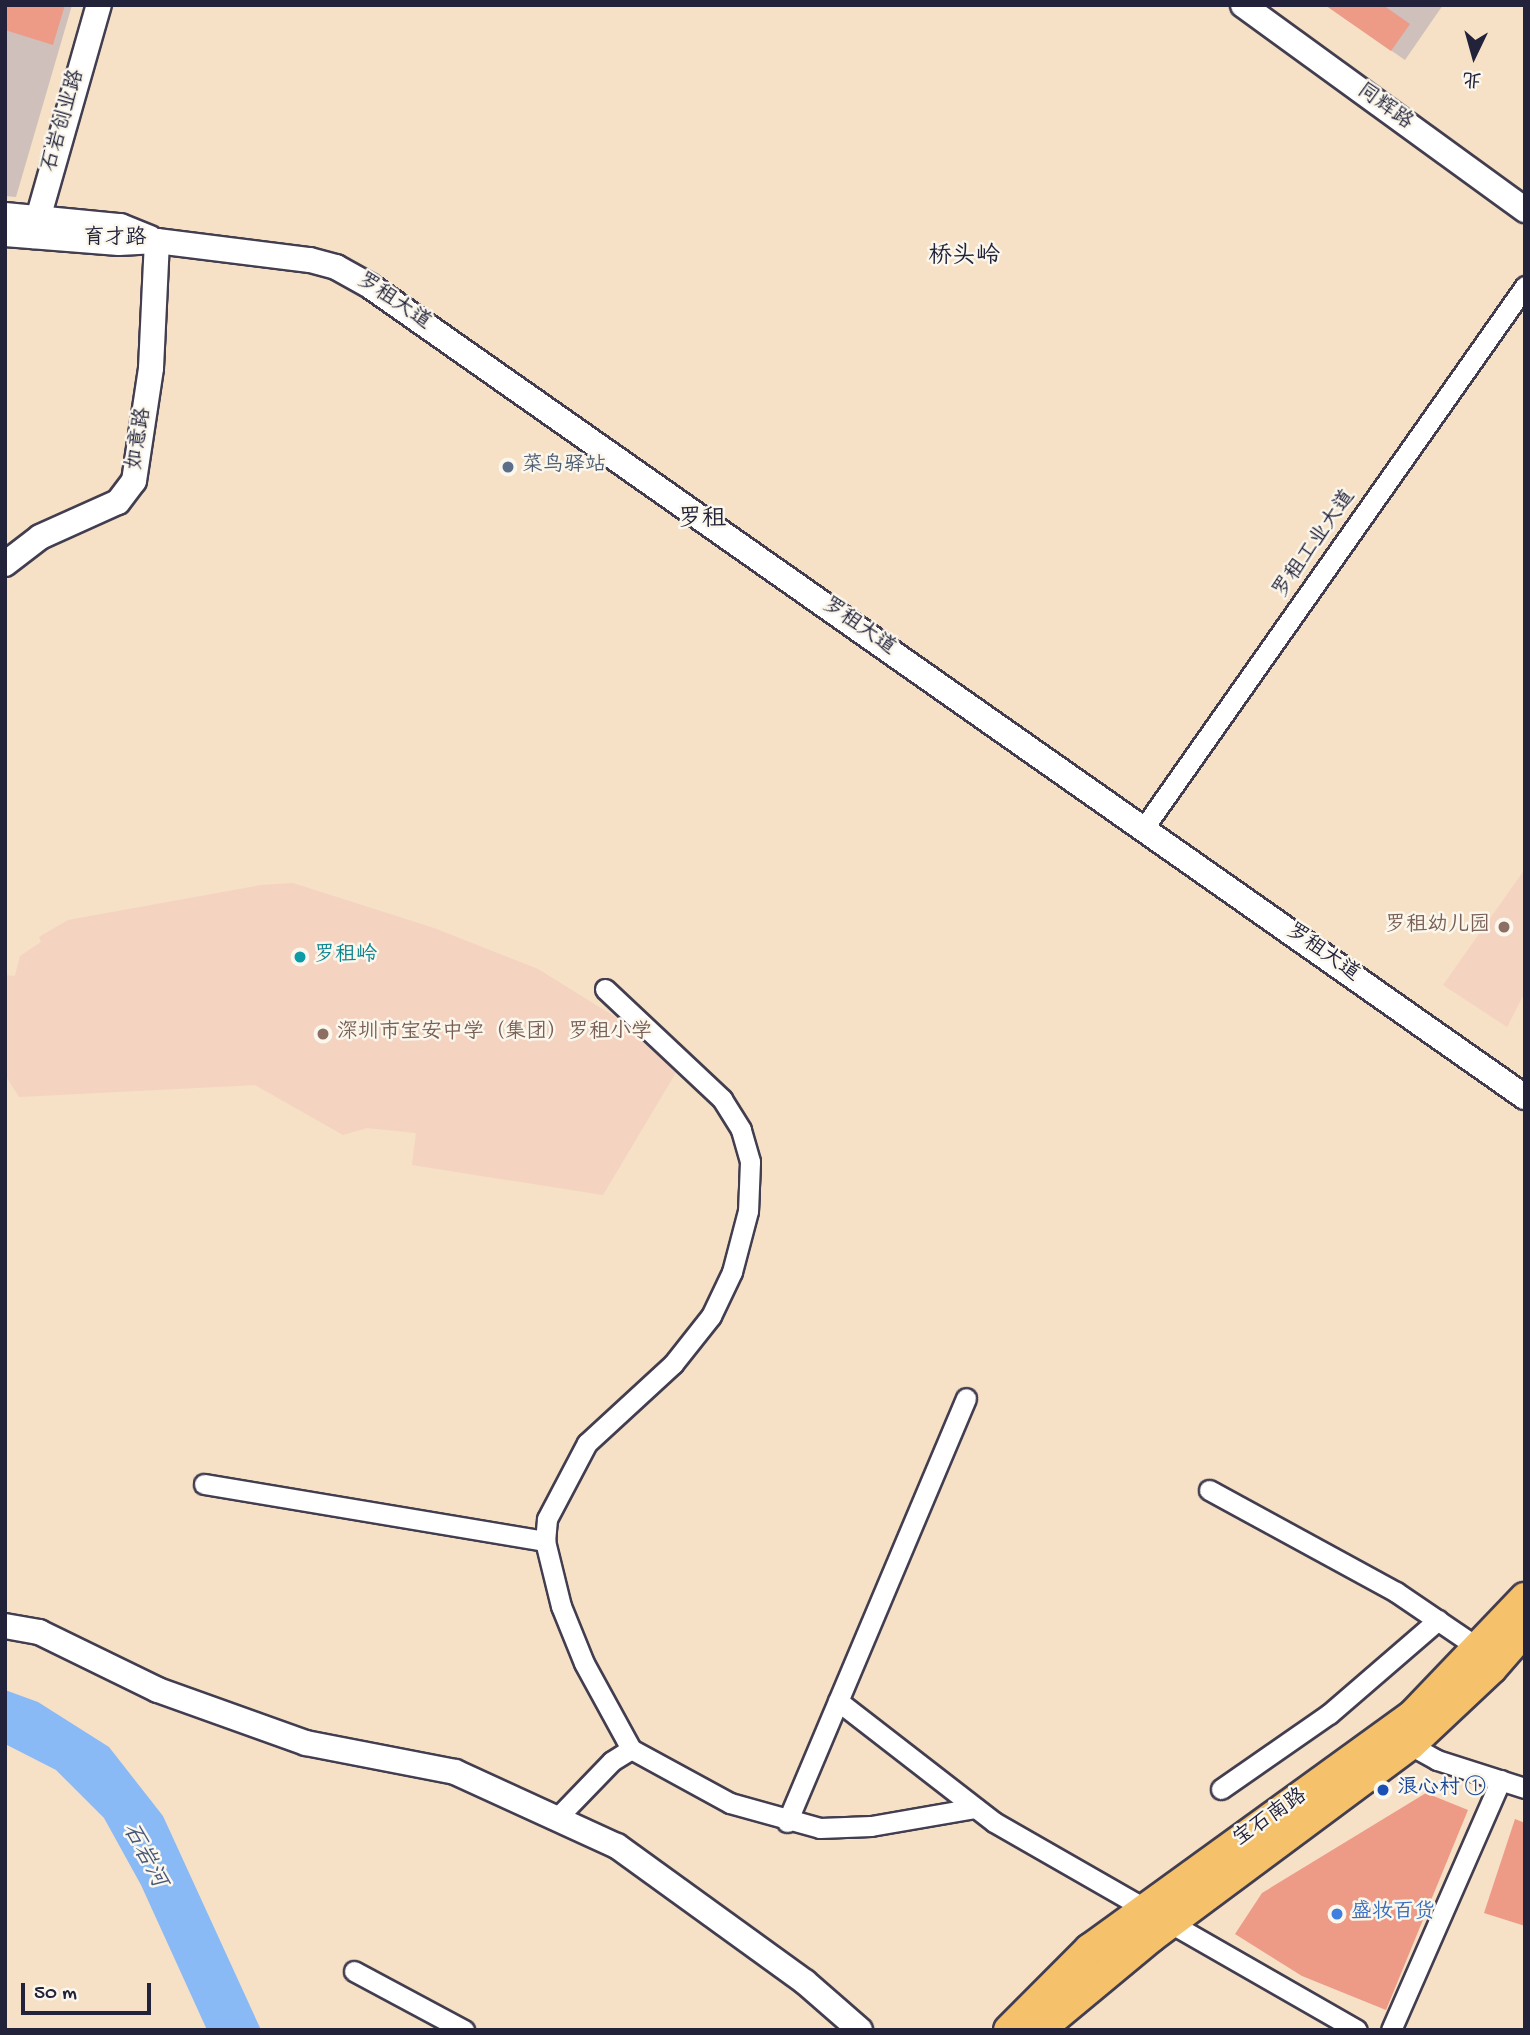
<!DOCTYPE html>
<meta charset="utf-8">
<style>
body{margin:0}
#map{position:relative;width:1530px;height:2035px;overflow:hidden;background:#f6e0c6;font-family:"Gochi Hand","LXGW WenKai TC",sans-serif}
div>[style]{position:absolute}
.built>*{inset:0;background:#f4d3c0}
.industrial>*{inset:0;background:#d0c0bc}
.water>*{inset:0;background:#8abaf6}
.building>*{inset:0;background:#ed9a87}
.roads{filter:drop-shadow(2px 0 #423e50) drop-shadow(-2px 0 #423e50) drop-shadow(0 2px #423e50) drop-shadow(0 -2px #423e50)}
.minor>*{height:19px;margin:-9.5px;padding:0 9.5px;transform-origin:9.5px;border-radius:9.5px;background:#fff}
.tertiary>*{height:24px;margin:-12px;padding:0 12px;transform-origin:12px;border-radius:12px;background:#fff}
.primary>*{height:30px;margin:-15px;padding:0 15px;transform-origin:15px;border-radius:15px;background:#f5c16b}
.dots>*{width:19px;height:19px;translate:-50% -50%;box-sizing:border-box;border:4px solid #fbf7ec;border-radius:50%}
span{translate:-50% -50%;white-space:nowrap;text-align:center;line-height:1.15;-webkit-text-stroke:5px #fbf7ec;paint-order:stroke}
.street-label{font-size:21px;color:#22223b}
.service-label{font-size:21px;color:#4e5e75}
.left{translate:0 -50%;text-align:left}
.education-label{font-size:21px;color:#785e54}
.right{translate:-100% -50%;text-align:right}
.culture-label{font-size:21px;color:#0d838f}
.transit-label{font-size:21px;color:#164399}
.shop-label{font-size:21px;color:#366cbe}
.water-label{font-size:23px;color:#46577c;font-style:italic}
.quarter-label{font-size:24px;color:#22223b}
.frame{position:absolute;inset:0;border:7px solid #22223b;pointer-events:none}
.north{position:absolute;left:1439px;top:21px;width:70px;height:70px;-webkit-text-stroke:5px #fbf7ec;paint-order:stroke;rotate:185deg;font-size:19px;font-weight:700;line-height:28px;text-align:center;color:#22223b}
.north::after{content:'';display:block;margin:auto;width:24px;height:32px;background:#22223b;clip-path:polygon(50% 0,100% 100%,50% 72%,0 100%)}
.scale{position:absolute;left:21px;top:1983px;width:130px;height:32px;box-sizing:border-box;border:4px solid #22223b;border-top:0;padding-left:9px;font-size:21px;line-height:24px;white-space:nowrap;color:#22223b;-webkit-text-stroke:5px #fbf7ec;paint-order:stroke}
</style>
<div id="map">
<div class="built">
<div style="clip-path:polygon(1525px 869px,1525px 992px,1507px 1027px,1443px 985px)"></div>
<div style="clip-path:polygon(293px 883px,434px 928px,538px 969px,625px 1023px,678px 1069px,603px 1195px,412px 1165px,416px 1133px,367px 1128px,343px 1135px,255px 1085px,19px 1097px,5px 1075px,5px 975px,15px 976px,20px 956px,41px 942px,39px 937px,68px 920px,261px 885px)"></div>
</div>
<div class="industrial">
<div style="clip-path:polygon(5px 5px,72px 5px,16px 197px,5px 196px)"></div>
<div style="clip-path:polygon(1325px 5px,1443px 5px,1405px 60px)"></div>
</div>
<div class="water">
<div style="clip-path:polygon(5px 1690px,38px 1702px,109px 1747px,163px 1816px,261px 2030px,207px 2030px,141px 1885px,104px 1818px,56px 1770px,5px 1744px)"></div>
</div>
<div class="building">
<div style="clip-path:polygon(5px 5px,65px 5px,53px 45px,5px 30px)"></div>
<div style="clip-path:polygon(1325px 5px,1383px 5px,1410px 24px,1391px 51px)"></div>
<div style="clip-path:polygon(1426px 1793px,1468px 1810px,1386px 2010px,1302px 1976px,1235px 1934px,1262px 1893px)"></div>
<div style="clip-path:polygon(1515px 1819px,1525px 1823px,1525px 1926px,1484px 1913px)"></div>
</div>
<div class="roads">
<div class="minor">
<div style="left:1143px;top:829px;width:664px;rotate:-54.87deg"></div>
<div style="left:605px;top:989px;width:161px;rotate:43.2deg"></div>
<div style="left:722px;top:1099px;width:36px;rotate:58deg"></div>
<div style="left:741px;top:1130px;width:33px;rotate:74deg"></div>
<div style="left:750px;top:1162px;width:49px;rotate:92.3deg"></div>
<div style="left:748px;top:1211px;width:63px;rotate:104.7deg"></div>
<div style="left:732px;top:1272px;width:49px;rotate:115.5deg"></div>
<div style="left:711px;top:1316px;width:61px;rotate:128.4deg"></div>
<div style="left:673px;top:1364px;width:117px;rotate:137.4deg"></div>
<div style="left:587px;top:1443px;width:86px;rotate:117.8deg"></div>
<div style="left:547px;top:1519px;width:22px;rotate:95deg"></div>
<div style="left:545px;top:1541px;width:67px;rotate:76.2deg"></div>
<div style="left:561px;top:1606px;width:61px;rotate:68deg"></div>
<div style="left:584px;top:1663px;width:98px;rotate:61.3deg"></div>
<div style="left:204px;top:1484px;width:346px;rotate:9.5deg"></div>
<div style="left:1209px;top:1490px;width:213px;rotate:28.6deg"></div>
<div style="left:1396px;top:1592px;width:102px;rotate:34.2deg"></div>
<div style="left:838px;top:1701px;width:197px;rotate:37.8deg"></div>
<div style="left:994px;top:1822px;width:418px;rotate:29.8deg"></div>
<div style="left:1410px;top:1745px;width:31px;rotate:29deg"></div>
<div style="left:1437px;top:1760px;width:92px;rotate:17.7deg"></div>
<div style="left:1221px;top:1789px;width:131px;rotate:-34.8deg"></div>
<div style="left:1329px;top:1714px;width:144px;rotate:-40.8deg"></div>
<div style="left:557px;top:1818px;width:79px;rotate:-46deg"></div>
<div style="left:612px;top:1761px;width:22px;rotate:-32deg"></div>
<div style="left:631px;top:1749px;width:113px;rotate:28.6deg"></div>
<div style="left:730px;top:1803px;width:93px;rotate:15.5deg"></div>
<div style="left:820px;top:1828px;width:51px;rotate:-2.2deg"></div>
<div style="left:871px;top:1826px;width:106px;rotate:-9.8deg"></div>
<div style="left:787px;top:1822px;width:460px;rotate:-67.1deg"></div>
<div style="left:354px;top:1971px;width:125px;rotate:28.2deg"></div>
<div style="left:1391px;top:2030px;width:273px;rotate:-66.3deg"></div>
</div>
<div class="tertiary">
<div style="left:1243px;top:5px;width:349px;rotate:36deg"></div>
<div style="left:5px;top:215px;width:116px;rotate:5.5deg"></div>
<div style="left:120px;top:226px;width:32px;rotate:22deg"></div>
<div style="left:5px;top:234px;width:114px;rotate:4.5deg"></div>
<div style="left:119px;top:243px;width:38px;rotate:-3deg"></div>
<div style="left:157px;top:241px;width:154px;rotate:7.1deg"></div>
<div style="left:310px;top:260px;width:27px;rotate:15deg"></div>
<div style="left:336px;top:267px;width:39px;rotate:29deg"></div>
<div style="left:370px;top:286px;width:1411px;rotate:35.08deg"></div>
<div style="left:33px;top:236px;width:240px;rotate:-74.1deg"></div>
<div style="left:5px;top:564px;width:44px;rotate:-37.6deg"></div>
<div style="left:40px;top:537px;width:85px;rotate:-24.2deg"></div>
<div style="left:118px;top:502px;width:26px;rotate:-53deg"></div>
<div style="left:134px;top:481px;width:114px;rotate:-81.4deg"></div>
<div style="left:151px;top:368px;width:127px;rotate:-87.3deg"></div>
<div style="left:5px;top:1626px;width:35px;rotate:10deg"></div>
<div style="left:39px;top:1632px;width:132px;rotate:26deg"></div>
<div style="left:158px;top:1690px;width:157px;rotate:19.7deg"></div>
<div style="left:306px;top:1743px;width:152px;rotate:11deg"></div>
<div style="left:455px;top:1772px;width:178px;rotate:24.6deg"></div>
<div style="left:617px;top:1846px;width:232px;rotate:35.9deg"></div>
<div style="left:805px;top:1982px;width:73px;rotate:41.1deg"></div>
</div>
<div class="primary">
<div style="left:1009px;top:2030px;width:115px;rotate:-45deg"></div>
<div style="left:1090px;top:1949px;width:399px;rotate:-35.9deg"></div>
<div style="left:1413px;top:1715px;width:162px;rotate:-46.3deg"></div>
<div style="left:1039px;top:2030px;width:146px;rotate:-39.7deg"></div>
<div style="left:1151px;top:1937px;width:322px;rotate:-36.6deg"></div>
<div style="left:1410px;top:1745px;width:112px;rotate:-43.2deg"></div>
<div style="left:1492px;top:1668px;width:50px;rotate:-49deg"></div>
</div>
</div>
<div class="dots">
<div style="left:508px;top:467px;background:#5c6f8a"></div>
<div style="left:1504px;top:927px;background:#8d6e63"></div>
<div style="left:300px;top:957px;background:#0f9aa8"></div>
<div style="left:323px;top:1034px;background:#8d6e63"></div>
<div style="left:1383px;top:1790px;background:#1a4fb4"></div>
<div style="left:1337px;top:1914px;background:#3f7fe0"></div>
</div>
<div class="street-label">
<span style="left:1384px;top:108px;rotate:36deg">同辉路</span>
<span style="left:65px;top:121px;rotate:-74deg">石岩创业路</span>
<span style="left:115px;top:240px">育才路</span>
<span style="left:393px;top:303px;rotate:34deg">罗租大道</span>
<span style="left:141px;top:439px;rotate:-81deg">如意路</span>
<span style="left:1316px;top:545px;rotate:-55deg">罗租工业大道</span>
<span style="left:858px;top:628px;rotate:35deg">罗租大道</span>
<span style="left:1322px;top:954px;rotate:35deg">罗租大道</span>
<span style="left:1271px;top:1819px;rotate:-35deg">宝石南路</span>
</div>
<div class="service-label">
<span class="left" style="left:522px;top:467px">菜鸟驿站</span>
</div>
<div class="education-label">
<span class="right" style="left:1490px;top:927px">罗租幼儿园</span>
<span class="left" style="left:337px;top:1034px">深圳市宝安中学（集团）罗租小学</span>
</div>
<div class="culture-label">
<span class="left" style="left:314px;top:957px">罗租岭</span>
</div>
<div class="transit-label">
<span class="left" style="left:1397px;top:1790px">浪心村 ①</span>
</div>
<div class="shop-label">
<span class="left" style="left:1351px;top:1914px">盛妆百货</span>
</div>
<div class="water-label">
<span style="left:143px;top:1856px;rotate:62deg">石岩河</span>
</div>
<div class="quarter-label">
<span style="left:964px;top:258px">桥头岭</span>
<span style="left:702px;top:521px">罗租</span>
</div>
<div class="frame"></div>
<div class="north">北</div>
<div class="scale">50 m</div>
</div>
